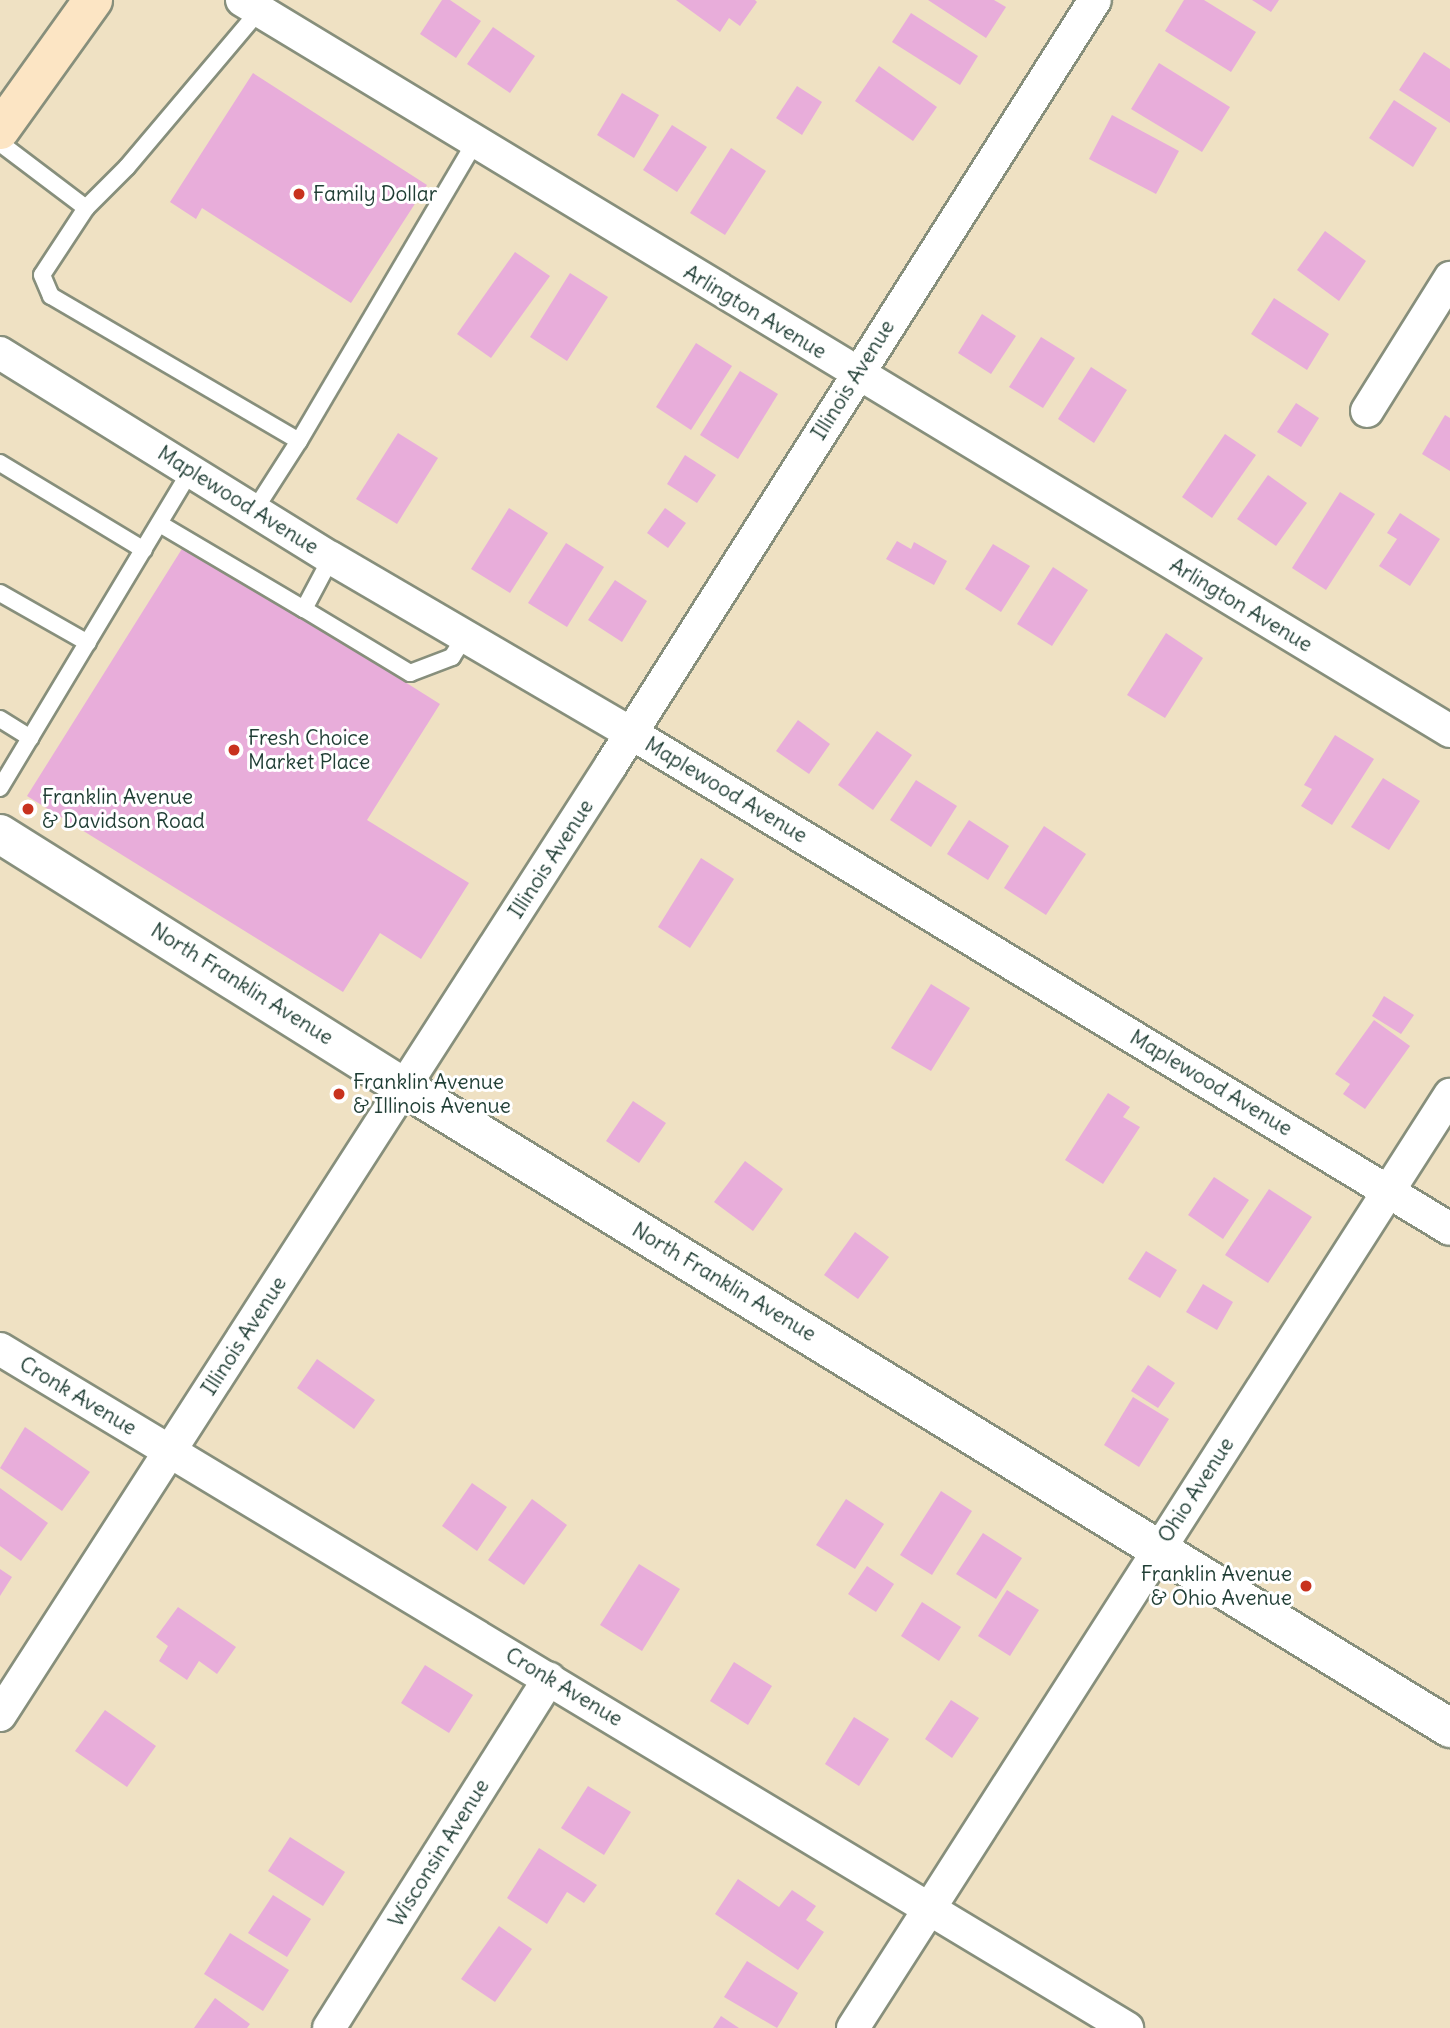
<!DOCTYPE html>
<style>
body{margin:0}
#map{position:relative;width:1450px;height:2028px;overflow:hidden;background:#efe1c3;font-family:Delius,sans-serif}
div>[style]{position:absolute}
.building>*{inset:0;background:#e8adda}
.roads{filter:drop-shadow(2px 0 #878f7c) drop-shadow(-2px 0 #878f7c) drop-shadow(0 2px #878f7c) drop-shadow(0 -2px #878f7c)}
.service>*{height:16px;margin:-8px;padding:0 8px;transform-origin:8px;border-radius:8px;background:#fff}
.minor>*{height:32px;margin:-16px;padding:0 16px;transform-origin:16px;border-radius:16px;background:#fff}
.tertiary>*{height:38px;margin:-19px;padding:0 19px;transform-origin:19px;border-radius:19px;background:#fff}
.secondary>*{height:38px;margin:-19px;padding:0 19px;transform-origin:19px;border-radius:19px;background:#fce5c4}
.dots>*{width:19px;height:19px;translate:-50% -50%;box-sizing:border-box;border:4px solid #fff;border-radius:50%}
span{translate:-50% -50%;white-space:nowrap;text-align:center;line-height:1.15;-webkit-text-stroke:6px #fff;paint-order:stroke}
.poi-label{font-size:21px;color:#1f3d34}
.left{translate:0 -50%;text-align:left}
.right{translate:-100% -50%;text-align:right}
.street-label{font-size:21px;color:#1f3d34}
</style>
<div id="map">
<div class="building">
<div style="clip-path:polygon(442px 0,450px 0,481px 21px,456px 58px,420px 34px)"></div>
<div style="clip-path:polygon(676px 0,755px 0,757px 2px,740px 26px,729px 18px,720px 32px)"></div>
<div style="clip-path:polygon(928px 0,994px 0,1006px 7px,986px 38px)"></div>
<div style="clip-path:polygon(1184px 0,1204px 0,1256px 32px,1231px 72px,1165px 31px)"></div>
<div style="clip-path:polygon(1252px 0,1279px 0,1271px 12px)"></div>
<div style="clip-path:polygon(911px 13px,978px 56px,960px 85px,892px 42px)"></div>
<div style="clip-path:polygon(493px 27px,535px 56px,510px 93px,467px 64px)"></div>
<div style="clip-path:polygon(1424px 52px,1450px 69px,1450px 123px,1399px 90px)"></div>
<div style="clip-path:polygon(1159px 63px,1230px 107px,1202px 152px,1131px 109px)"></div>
<div style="clip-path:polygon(879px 66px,937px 107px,913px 141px,855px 101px)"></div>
<div style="clip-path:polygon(253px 73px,427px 185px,351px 303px,202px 208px,196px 219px,170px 202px)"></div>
<div style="clip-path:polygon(797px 86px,822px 102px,802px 135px,776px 118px)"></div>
<div style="clip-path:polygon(622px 93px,659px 115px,634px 158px,597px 135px)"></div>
<div style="clip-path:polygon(1394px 100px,1437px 128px,1413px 167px,1369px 138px)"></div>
<div style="clip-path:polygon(1112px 115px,1179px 151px,1156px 194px,1089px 159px)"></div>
<div style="clip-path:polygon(672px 125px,707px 147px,677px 192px,643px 170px)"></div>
<div style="clip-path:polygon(731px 148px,766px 171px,725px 235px,690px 213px)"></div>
<div style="clip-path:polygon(1325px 231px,1366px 261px,1339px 301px,1297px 270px)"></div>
<div style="clip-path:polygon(515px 252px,550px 276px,491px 358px,457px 334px)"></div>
<div style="clip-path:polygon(570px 273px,608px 297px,567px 361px,530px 337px)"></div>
<div style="clip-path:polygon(1274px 298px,1329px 334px,1307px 370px,1251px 334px)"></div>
<div style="clip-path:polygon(982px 314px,1016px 336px,991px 374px,958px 353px)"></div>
<div style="clip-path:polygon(1041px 337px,1075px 358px,1043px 408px,1009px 387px)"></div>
<div style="clip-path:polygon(696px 343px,732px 366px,691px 430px,656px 407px)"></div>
<div style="clip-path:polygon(1091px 367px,1127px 390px,1094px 443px,1058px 419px)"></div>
<div style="clip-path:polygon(740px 371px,778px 394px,738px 459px,700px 435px)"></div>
<div style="clip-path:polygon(1296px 403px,1319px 418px,1301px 447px,1277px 432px)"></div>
<div style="clip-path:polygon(1445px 415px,1450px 418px,1450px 471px,1422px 454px)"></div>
<div style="clip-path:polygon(398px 433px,438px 458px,397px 524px,356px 499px)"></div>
<div style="clip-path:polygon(1225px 434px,1256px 455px,1212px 518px,1182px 497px)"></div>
<div style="clip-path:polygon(685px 455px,716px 475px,697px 503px,667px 484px)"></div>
<div style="clip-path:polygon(1268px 475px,1307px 503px,1276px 546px,1237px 519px)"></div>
<div style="clip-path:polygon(1340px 492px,1375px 514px,1326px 590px,1292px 568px)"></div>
<div style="clip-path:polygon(509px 508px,548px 533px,510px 593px,471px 569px)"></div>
<div style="clip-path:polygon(665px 508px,686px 523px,668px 548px,647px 533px)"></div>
<div style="clip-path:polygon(1400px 513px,1440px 539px,1410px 586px,1379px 566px,1397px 539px,1387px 533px)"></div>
<div style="clip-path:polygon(897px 541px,911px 549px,914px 542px,947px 561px,934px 585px,886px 559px)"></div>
<div style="clip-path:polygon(566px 543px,604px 567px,567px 627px,528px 603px)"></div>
<div style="clip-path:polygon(185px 544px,440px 704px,367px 820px,469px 883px,421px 959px,380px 933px,343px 992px,27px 796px)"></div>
<div style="clip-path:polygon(993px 544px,1030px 566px,1001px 612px,965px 589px)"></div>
<div style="clip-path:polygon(1053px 567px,1088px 590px,1052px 646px,1017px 624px)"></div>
<div style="clip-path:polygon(615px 580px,647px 601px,622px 642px,588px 620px)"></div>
<div style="clip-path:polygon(1166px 633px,1203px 658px,1165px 718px,1127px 695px)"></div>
<div style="clip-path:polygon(798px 720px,830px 744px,809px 774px,776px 751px)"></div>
<div style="clip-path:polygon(877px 731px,912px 755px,873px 810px,838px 785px)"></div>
<div style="clip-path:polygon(1335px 735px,1374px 759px,1332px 825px,1301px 806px,1312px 789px,1304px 785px)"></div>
<div style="clip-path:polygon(1383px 778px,1420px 801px,1389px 850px,1351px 827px)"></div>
<div style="clip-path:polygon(916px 780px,957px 806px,931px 847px,890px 820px)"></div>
<div style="clip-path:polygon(969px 820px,1009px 846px,988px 880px,947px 854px)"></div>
<div style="clip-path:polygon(1044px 826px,1086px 854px,1046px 915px,1004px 888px)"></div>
<div style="clip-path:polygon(701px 858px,734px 879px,690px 948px,658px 927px)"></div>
<div style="clip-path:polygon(931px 984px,970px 1008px,931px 1071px,891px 1048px)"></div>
<div style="clip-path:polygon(1384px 996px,1414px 1015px,1401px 1034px,1372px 1016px)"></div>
<div style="clip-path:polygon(1374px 1020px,1410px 1046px,1365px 1109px,1343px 1094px,1350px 1084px,1335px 1074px)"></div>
<div style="clip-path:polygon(1108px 1093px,1130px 1107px,1123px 1117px,1140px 1127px,1103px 1184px,1065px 1160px)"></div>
<div style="clip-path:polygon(633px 1101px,666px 1123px,639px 1163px,606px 1141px)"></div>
<div style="clip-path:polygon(745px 1161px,783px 1189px,753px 1231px,714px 1202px)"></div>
<div style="clip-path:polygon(1214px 1177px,1249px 1200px,1223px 1239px,1188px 1215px)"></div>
<div style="clip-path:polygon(1269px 1189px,1312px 1217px,1268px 1283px,1225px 1255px)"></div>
<div style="clip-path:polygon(855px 1232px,889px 1257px,858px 1299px,824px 1275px)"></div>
<div style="clip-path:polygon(1146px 1251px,1177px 1270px,1160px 1298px,1128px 1279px)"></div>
<div style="clip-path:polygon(1203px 1284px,1233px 1302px,1217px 1330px,1186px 1312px)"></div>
<div style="clip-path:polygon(317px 1359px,375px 1400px,354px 1429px,297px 1388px)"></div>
<div style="clip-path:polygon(1148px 1365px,1175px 1383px,1158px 1408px,1131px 1391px)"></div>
<div style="clip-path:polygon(1133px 1397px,1169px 1419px,1139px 1467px,1104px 1445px)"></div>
<div style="clip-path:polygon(25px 1427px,90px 1472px,62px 1511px,0 1468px)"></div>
<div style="clip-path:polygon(472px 1483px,507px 1507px,477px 1551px,442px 1526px)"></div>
<div style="clip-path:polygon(0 1488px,48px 1523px,21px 1561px,0 1546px)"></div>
<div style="clip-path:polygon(941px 1491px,972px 1511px,932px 1575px,900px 1555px)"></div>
<div style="clip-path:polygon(532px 1499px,567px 1525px,524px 1585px,488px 1560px)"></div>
<div style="clip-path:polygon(846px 1499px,884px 1524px,855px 1569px,816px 1545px)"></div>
<div style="clip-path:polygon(983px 1533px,1022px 1558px,996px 1599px,956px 1574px)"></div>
<div style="clip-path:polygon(639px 1564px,680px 1589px,642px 1651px,600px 1625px)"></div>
<div style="clip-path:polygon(867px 1566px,894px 1584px,876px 1612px,848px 1594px)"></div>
<div style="clip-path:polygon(0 1569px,12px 1577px,0 1596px)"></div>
<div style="clip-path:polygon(1007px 1590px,1039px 1610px,1010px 1656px,978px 1636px)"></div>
<div style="clip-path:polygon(922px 1602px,961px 1627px,939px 1661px,901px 1636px)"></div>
<div style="clip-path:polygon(178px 1607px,236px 1647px,217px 1674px,199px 1661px,187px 1680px,159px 1661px,168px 1646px,156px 1637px)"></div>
<div style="clip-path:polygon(734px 1662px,772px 1686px,748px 1725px,710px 1701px)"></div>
<div style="clip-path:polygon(425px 1665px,473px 1695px,449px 1733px,401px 1703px)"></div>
<div style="clip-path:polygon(951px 1700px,979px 1718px,952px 1758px,925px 1739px)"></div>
<div style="clip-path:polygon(105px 1710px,156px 1746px,127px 1787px,75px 1751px)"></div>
<div style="clip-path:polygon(854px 1717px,889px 1739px,859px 1786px,825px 1764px)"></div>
<div style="clip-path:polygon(588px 1786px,631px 1812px,604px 1855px,561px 1828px)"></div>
<div style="clip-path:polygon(290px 1837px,345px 1872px,323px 1906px,268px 1871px)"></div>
<div style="clip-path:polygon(539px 1848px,597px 1885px,584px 1903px,567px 1892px,547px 1924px,507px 1898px)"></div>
<div style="clip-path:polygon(738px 1879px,779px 1907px,792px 1890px,816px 1906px,806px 1920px,824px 1932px,798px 1970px,715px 1914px)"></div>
<div style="clip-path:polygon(273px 1895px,311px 1919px,287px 1957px,248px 1933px)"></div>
<div style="clip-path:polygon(499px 1926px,532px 1949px,495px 2002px,461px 1979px)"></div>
<div style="clip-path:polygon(230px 1933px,289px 1970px,263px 2011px,204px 1974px)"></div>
<div style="clip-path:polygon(747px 1961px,798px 1993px,777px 2028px,724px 1997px)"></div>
<div style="clip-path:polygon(215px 1998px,250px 2024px,247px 2028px,194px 2028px)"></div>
<div style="clip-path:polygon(721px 2016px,739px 2028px,713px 2028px)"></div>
</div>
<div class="roads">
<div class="service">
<div style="left:0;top:143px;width:108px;rotate:37.1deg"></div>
<div style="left:86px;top:208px;width:80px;rotate:123.3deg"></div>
<div style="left:42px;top:275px;width:23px;rotate:67deg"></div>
<div style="left:51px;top:296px;width:287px;rotate:30.3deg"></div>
<div style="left:86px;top:208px;width:58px;rotate:-45deg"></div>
<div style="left:127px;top:167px;width:204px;rotate:-49.8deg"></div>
<div style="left:0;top:463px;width:168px;rotate:31.1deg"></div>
<div style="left:254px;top:511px;width:83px;rotate:-57.3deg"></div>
<div style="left:299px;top:441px;width:347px;rotate:-59.5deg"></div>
<div style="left:160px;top:524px;width:167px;rotate:30.6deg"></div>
<div style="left:331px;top:558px;width:58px;rotate:117.9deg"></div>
<div style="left:304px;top:609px;width:124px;rotate:31.1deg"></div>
<div style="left:410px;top:673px;width:45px;rotate:-20.9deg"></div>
<div style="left:452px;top:657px;width:25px;rotate:-58deg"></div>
<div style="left:0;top:593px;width:101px;rotate:29.6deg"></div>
<div style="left:0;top:719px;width:36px;rotate:32deg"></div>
<div style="left:0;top:788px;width:371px;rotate:-59deg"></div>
</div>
<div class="minor">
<div style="left:242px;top:0;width:1412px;rotate:31.18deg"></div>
<div style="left:0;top:353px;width:389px;rotate:31.8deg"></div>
<div style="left:331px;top:558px;width:347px;rotate:30.3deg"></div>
<div style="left:631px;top:733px;width:957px;rotate:31.2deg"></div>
<div style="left:1367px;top:411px;width:157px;rotate:-58deg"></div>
<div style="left:0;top:1349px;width:1316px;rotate:31.07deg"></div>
<div style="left:0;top:1715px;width:1130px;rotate:-57.25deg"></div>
<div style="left:611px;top:765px;width:905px;rotate:-57.68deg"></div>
<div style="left:329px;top:2028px;width:413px;rotate:-57.8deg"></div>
<div style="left:853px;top:2028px;width:1108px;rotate:-57.39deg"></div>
</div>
<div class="tertiary">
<div style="left:0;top:834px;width:477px;rotate:32.1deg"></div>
<div style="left:404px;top:1087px;width:1227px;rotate:31.5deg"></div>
</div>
<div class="secondary">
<div style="left:0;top:130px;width:160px;rotate:-54.4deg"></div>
</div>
</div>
<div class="dots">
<div style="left:299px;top:194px;background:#c8321e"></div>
<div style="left:234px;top:750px;background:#c8321e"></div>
<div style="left:28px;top:809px;background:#c8321e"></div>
<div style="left:339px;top:1094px;background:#c8321e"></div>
<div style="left:1306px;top:1586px;background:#c8321e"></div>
</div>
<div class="poi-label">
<span class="left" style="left:313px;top:194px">Family Dollar</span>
<span class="left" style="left:248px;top:750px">Fresh Choice<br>Market Place</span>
<span class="left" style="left:42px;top:809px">Franklin Avenue<br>&amp; Davidson Road</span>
<span class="left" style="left:353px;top:1094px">Franklin Avenue<br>&amp; Illinois Avenue</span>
<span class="right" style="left:1292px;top:1586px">Franklin Avenue<br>&amp; Ohio Avenue</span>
</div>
<div class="street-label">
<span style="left:755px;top:312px;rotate:31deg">Arlington Avenue</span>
<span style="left:853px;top:380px;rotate:-58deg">Illinois Avenue</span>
<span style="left:238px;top:500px;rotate:32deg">Maplewood Avenue</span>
<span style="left:1241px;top:605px;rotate:31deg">Arlington Avenue</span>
<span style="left:726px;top:790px;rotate:31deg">Maplewood Avenue</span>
<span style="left:551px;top:859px;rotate:-57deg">Illinois Avenue</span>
<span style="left:242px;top:984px;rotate:32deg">North Franklin Avenue</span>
<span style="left:1211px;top:1083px;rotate:31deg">Maplewood Avenue</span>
<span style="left:724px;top:1282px;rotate:31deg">North Franklin Avenue</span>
<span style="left:244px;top:1336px;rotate:-57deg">Illinois Avenue</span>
<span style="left:78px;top:1396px;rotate:31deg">Cronk Avenue</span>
<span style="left:1196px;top:1490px;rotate:-57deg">Ohio Avenue</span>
<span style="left:564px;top:1687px;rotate:31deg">Cronk Avenue</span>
<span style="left:439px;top:1853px;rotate:-58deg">Wisconsin Avenue</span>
</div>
</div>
